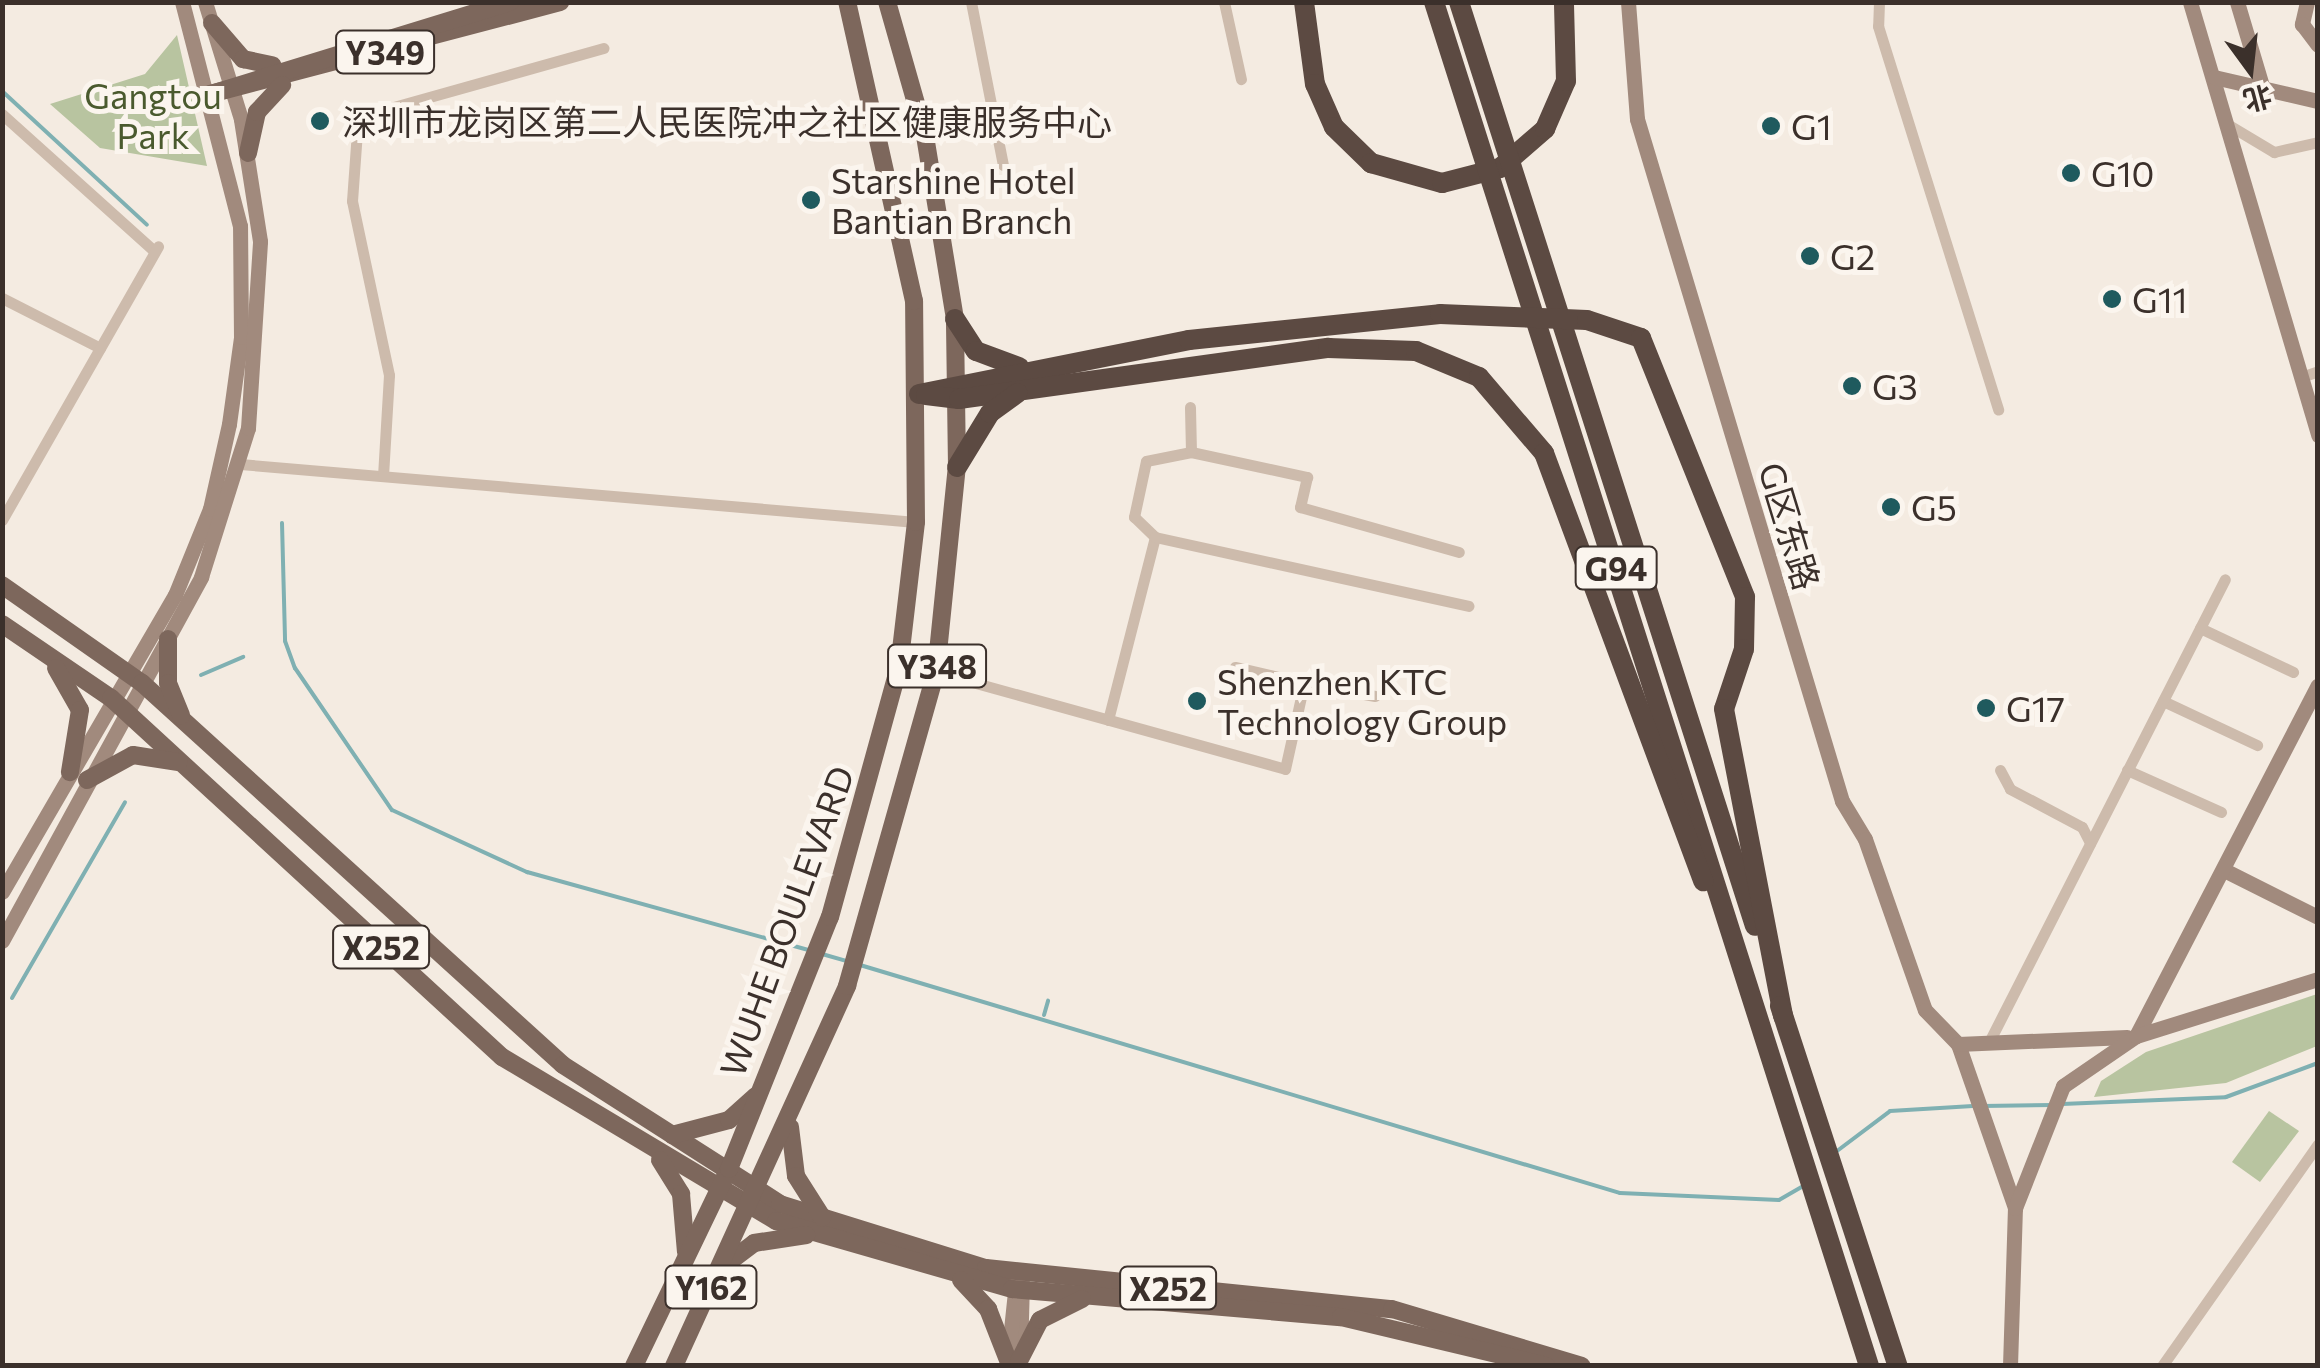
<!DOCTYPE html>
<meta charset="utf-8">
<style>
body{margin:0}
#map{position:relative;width:2320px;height:1368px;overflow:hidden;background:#f4ebe1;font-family:Commissioner,"Noto Sans SC",sans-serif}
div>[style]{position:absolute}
.green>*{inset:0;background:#b8c4a0}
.stream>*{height:4px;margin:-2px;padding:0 2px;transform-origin:2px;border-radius:2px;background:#7fb0b2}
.street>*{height:11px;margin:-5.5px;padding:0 5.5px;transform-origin:5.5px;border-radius:5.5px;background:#cdbbac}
.secondary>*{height:15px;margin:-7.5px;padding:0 7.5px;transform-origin:7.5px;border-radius:7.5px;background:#a18a7d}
.primary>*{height:18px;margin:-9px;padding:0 9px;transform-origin:9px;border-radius:9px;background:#7d675c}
.highway>*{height:20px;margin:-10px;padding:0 10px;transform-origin:10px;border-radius:10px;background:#5c4a42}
.dots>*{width:28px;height:28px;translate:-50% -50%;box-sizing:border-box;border:5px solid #fbf5ee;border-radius:50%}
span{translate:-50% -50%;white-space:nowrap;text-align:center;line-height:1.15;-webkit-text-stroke:10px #fbf5ee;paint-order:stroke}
.shield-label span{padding:2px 8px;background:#fbf5ee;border:2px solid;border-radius:8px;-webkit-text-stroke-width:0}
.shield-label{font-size:32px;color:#3b302b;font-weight:700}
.park-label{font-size:35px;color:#4a5a2e}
.poi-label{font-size:35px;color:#3b302b}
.left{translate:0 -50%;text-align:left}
.street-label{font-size:35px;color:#3b302b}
.frame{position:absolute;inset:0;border:5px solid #3b302b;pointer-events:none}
.north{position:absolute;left:2200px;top:20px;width:100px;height:100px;-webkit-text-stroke:8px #fbf5ee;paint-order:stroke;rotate:165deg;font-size:28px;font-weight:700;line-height:40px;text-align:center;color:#3b302b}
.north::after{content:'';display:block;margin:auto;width:35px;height:45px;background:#3b302b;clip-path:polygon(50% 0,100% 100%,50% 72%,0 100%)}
</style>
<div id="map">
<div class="green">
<div style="clip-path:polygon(177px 35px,207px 166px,100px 148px,50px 104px,145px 74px)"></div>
<div style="clip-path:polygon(2317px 994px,2317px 1046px,2226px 1083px,2094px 1097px,2101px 1081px,2146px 1052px)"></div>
<div style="clip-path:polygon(2269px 1111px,2299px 1131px,2260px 1182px,2232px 1162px)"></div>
</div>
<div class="stream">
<div style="left:2px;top:91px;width:197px;rotate:42.7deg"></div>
<div style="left:282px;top:523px;width:118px;rotate:88.5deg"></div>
<div style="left:285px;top:641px;width:29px;rotate:70deg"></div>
<div style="left:295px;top:668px;width:172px;rotate:55.7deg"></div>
<div style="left:392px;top:810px;width:149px;rotate:24.7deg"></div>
<div style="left:527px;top:872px;width:292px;rotate:15.5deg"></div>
<div style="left:201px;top:675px;width:46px;rotate:-23.2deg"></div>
<div style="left:822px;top:954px;width:26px;rotate:16deg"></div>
<div style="left:860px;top:965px;width:793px;rotate:16.7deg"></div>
<div style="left:1620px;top:1193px;width:159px;rotate:2.5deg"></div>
<div style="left:1779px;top:1200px;width:28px;rotate:-30deg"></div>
<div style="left:12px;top:998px;width:226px;rotate:-60deg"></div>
<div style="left:1044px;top:1015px;width:15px;rotate:-74deg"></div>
<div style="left:2062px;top:1104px;width:164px;rotate:-2.4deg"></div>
<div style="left:2226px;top:1097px;width:98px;rotate:-20.3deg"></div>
<div style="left:1982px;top:1106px;width:71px;rotate:-0.8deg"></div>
<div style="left:1837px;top:1151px;width:66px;rotate:-37deg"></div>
<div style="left:1890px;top:1111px;width:83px;rotate:-3.4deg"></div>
</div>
<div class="street">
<div style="left:971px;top:2px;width:166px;rotate:78.9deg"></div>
<div style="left:1224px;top:2px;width:79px;rotate:77.6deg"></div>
<div style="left:1879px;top:2px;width:24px;rotate:92deg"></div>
<div style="left:1878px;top:26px;width:402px;rotate:72.6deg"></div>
<div style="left:2px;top:114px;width:205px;rotate:42deg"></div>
<div style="left:2227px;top:124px;width:55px;rotate:30.8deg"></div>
<div style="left:2274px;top:152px;width:45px;rotate:-12.8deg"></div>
<div style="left:2px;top:298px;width:110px;rotate:27deg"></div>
<div style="left:2301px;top:377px;width:18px;rotate:-19deg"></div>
<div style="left:1191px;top:452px;width:119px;rotate:12.2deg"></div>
<div style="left:1307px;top:477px;width:31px;rotate:103deg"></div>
<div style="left:1300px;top:507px;width:165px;rotate:15.8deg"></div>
<div style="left:240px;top:464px;width:678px;rotate:4.9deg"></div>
<div style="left:383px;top:476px;width:101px;rotate:-86.6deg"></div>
<div style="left:389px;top:375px;width:178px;rotate:-102deg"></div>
<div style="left:352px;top:201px;width:84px;rotate:-85.9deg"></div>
<div style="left:358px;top:117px;width:255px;rotate:-15.7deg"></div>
<div style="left:2px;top:520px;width:315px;rotate:-60.3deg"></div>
<div style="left:1155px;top:537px;width:29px;rotate:-136deg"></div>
<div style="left:1134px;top:517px;width:57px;rotate:-77.9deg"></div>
<div style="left:1146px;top:461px;width:46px;rotate:-11.3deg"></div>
<div style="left:1191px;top:452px;width:45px;rotate:-91.3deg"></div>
<div style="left:2200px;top:628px;width:103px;rotate:25.3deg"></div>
<div style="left:936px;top:672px;width:362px;rotate:15.5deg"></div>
<div style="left:1285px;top:769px;width:88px;rotate:-77.5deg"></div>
<div style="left:1304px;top:683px;width:71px;rotate:-166.9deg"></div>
<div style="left:1304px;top:683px;width:72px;rotate:10.4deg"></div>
<div style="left:2163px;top:701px;width:104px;rotate:25.1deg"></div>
<div style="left:1108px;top:720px;width:189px;rotate:-75.6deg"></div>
<div style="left:1155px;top:537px;width:321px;rotate:12.4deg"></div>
<div style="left:2000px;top:770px;width:21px;rotate:62deg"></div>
<div style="left:2010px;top:789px;width:81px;rotate:27.8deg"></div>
<div style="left:2082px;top:827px;width:18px;rotate:63deg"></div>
<div style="left:2127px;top:770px;width:103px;rotate:24.1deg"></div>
<div style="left:1990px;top:1040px;width:517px;rotate:-62.99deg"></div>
<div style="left:2162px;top:1366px;width:271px;rotate:-54.9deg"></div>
</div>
<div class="secondary">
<div style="left:1628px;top:2px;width:117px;rotate:85.6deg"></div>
<div style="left:1637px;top:119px;width:712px;rotate:73.27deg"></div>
<div style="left:1842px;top:801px;width:44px;rotate:58.8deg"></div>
<div style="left:1865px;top:839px;width:181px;rotate:70.7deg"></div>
<div style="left:1925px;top:1010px;width:47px;rotate:45.9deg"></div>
<div style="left:1958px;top:1044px;width:174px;rotate:70.8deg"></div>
<div style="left:2190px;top:2px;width:452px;rotate:73.5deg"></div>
<div style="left:2237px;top:2px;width:91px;rotate:73.4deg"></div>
<div style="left:2307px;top:2px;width:23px;rotate:103deg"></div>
<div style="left:2302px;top:24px;width:26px;rotate:53deg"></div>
<div style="left:2214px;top:77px;width:107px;rotate:13deg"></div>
<div style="left:2226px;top:871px;width:103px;rotate:26.6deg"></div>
<div style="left:2px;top:892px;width:344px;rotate:-59.8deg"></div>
<div style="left:175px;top:595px;width:93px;rotate:-67.9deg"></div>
<div style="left:210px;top:509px;width:87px;rotate:-77.4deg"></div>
<div style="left:229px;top:424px;width:88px;rotate:-82.1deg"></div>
<div style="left:241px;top:337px;width:111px;rotate:-90.5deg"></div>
<div style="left:240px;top:226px;width:231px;rotate:-104.5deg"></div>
<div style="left:2px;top:941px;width:415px;rotate:-61.3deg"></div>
<div style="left:201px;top:577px;width:156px;rotate:-72.5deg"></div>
<div style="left:248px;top:428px;width:187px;rotate:-86.3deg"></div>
<div style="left:260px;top:241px;width:123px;rotate:-98.9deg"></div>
<div style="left:241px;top:119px;width:122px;rotate:-107.1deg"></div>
<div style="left:2136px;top:1036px;width:395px;rotate:-62.6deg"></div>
<div style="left:1958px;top:1044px;width:169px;rotate:-2.4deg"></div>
<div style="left:1020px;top:1354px;width:71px;rotate:-88.4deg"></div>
<div style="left:1008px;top:1358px;width:76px;rotate:-84deg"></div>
<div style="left:2010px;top:1366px;width:158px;rotate:-88.2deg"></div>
<div style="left:2015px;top:1208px;width:131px;rotate:-68.5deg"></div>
<div style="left:2063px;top:1086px;width:88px;rotate:-34.4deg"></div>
<div style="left:2136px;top:1036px;width:191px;rotate:-17.4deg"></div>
</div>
<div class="primary">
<div style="left:212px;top:23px;width:48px;rotate:49.3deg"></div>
<div style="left:243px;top:59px;width:30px;rotate:12deg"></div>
<div style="left:210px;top:94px;width:362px;rotate:-14.7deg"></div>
<div style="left:211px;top:94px;width:313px;rotate:-17.1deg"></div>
<div style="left:248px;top:153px;width:42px;rotate:-77.6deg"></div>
<div style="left:257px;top:112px;width:37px;rotate:-47deg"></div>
<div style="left:2px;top:585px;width:171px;rotate:35deg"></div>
<div style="left:142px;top:683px;width:568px;rotate:42.22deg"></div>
<div style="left:563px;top:1065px;width:258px;rotate:32.6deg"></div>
<div style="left:780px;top:1204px;width:216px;rotate:17.3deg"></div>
<div style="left:986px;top:1268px;width:408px;rotate:5.8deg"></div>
<div style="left:1392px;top:1309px;width:198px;rotate:16.7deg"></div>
<div style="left:2px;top:624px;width:132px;rotate:34.2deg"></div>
<div style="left:111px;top:698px;width:531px;rotate:42.56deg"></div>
<div style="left:502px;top:1057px;width:319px;rotate:30.9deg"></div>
<div style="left:776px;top:1221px;width:246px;rotate:16.1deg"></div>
<div style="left:1012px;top:1289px;width:330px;rotate:4.9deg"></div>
<div style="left:1341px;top:1317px;width:211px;rotate:13.4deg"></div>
<div style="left:168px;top:639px;width:44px;rotate:90deg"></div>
<div style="left:168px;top:683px;width:35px;rotate:68deg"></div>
<div style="left:56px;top:668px;width:48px;rotate:60.3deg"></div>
<div style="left:80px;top:710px;width:63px;rotate:99.2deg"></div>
<div style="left:87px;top:780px;width:52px;rotate:-28.5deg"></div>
<div style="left:133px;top:755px;width:46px;rotate:8.8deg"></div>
<div style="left:790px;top:1127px;width:49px;rotate:83deg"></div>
<div style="left:796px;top:1176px;width:49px;rotate:57.6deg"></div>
<div style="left:672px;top:1135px;width:59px;rotate:-14.7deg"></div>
<div style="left:729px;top:1120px;width:36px;rotate:-42deg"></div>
<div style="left:660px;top:1160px;width:40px;rotate:58deg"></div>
<div style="left:681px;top:1194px;width:58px;rotate:85.1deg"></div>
<div style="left:725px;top:1265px;width:36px;rotate:-37deg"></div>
<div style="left:754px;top:1243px;width:53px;rotate:-8.7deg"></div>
<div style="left:961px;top:1280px;width:40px;rotate:47deg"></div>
<div style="left:988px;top:1309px;width:55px;rotate:68.6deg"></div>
<div style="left:1019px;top:1361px;width:46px;rotate:-62.9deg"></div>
<div style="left:1040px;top:1320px;width:47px;rotate:-26.6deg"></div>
<div style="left:634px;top:1366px;width:219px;rotate:-64.3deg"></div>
<div style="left:729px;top:1169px;width:271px;rotate:-68.2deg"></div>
<div style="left:830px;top:917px;width:259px;rotate:-74.6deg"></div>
<div style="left:899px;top:667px;width:146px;rotate:-83.3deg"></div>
<div style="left:916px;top:522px;width:221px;rotate:-90.5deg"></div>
<div style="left:914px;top:301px;width:306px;rotate:-102.6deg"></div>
<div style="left:674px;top:1366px;width:418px;rotate:-65.5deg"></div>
<div style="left:847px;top:986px;width:326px;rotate:-74.2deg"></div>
<div style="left:936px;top:672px;width:206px;rotate:-84.2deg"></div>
<div style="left:957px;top:467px;width:148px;rotate:-90.8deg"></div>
<div style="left:955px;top:319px;width:186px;rotate:-99.3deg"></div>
<div style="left:925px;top:135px;width:138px;rotate:-105.9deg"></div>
</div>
<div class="highway">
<div style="left:1304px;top:2px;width:83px;rotate:82.4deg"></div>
<div style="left:1315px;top:84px;width:47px;rotate:66.2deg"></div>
<div style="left:1334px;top:127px;width:52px;rotate:44.2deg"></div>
<div style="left:1371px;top:163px;width:74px;rotate:15.7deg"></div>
<div style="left:1442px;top:183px;width:60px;rotate:-14.5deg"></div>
<div style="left:1500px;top:168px;width:60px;rotate:-40.9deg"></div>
<div style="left:1545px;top:129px;width:52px;rotate:-66.4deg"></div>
<div style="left:1566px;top:81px;width:79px;rotate:-91.5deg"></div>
<div style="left:1434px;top:2px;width:1432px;rotate:72.31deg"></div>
<div style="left:1459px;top:2px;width:970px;rotate:72.24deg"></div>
<div style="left:955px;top:319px;width:38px;rotate:57deg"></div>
<div style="left:976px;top:351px;width:46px;rotate:20.4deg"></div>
<div style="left:919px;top:394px;width:275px;rotate:-11.3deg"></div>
<div style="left:1189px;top:340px;width:252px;rotate:-5.9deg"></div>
<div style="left:1440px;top:314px;width:147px;rotate:2.3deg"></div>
<div style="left:1587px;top:320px;width:57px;rotate:18.4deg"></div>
<div style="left:1641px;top:338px;width:279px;rotate:68.1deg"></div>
<div style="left:1745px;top:597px;width:52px;rotate:91.1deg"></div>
<div style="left:1744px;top:649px;width:63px;rotate:108.4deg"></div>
<div style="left:1724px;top:709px;width:313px;rotate:79.1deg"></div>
<div style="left:926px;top:395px;width:33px;rotate:7deg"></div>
<div style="left:959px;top:399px;width:373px;rotate:-7.9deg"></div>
<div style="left:1328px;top:348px;width:88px;rotate:2deg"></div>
<div style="left:1416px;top:351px;width:68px;rotate:22.4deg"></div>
<div style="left:1479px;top:377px;width:100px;rotate:49.5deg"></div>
<div style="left:1544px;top:453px;width:457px;rotate:69.6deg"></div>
<div style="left:957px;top:467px;width:63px;rotate:-58.6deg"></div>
<div style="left:990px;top:413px;width:34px;rotate:-36deg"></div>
<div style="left:1780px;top:1006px;width:379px;rotate:71.9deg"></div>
</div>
<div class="dots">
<div style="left:320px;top:121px;background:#1f5a5e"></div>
<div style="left:1771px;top:126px;background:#1f5a5e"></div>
<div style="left:2071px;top:173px;background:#1f5a5e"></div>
<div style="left:811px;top:200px;background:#1f5a5e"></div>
<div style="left:1810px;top:256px;background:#1f5a5e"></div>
<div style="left:2112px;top:299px;background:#1f5a5e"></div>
<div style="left:1852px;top:386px;background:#1f5a5e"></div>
<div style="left:1891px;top:507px;background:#1f5a5e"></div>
<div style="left:1197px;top:701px;background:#1f5a5e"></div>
<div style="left:1986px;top:708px;background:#1f5a5e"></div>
</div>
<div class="shield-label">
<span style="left:385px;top:52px">Y349</span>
<span style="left:1616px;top:568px">G94</span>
<span style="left:937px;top:666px">Y348</span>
<span style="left:381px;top:947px">X252</span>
<span style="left:711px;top:1287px">Y162</span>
<span style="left:1168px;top:1288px">X252</span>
</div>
<div class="park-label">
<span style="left:153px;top:115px">Gangtou<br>Park</span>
</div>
<div class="poi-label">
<span class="left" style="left:342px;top:121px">深圳市龙岗区第二人民医院冲之社区健康服务中心</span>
<span class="left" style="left:1791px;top:126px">G1</span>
<span class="left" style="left:2091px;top:173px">G10</span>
<span class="left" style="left:831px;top:200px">Starshine Hotel<br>Bantian Branch</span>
<span class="left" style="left:1830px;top:256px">G2</span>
<span class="left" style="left:2132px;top:299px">G11</span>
<span class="left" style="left:1872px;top:386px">G3</span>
<span class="left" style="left:1911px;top:507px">G5</span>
<span class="left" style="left:1217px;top:701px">Shenzhen KTC<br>Technology Group</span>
<span class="left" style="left:2006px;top:708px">G17</span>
</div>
<div class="street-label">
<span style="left:1790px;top:526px;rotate:73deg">G区东路</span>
<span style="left:786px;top:921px;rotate:-70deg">WUHE BOULEVARD</span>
</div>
<div class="frame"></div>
<div class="north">北</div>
</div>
